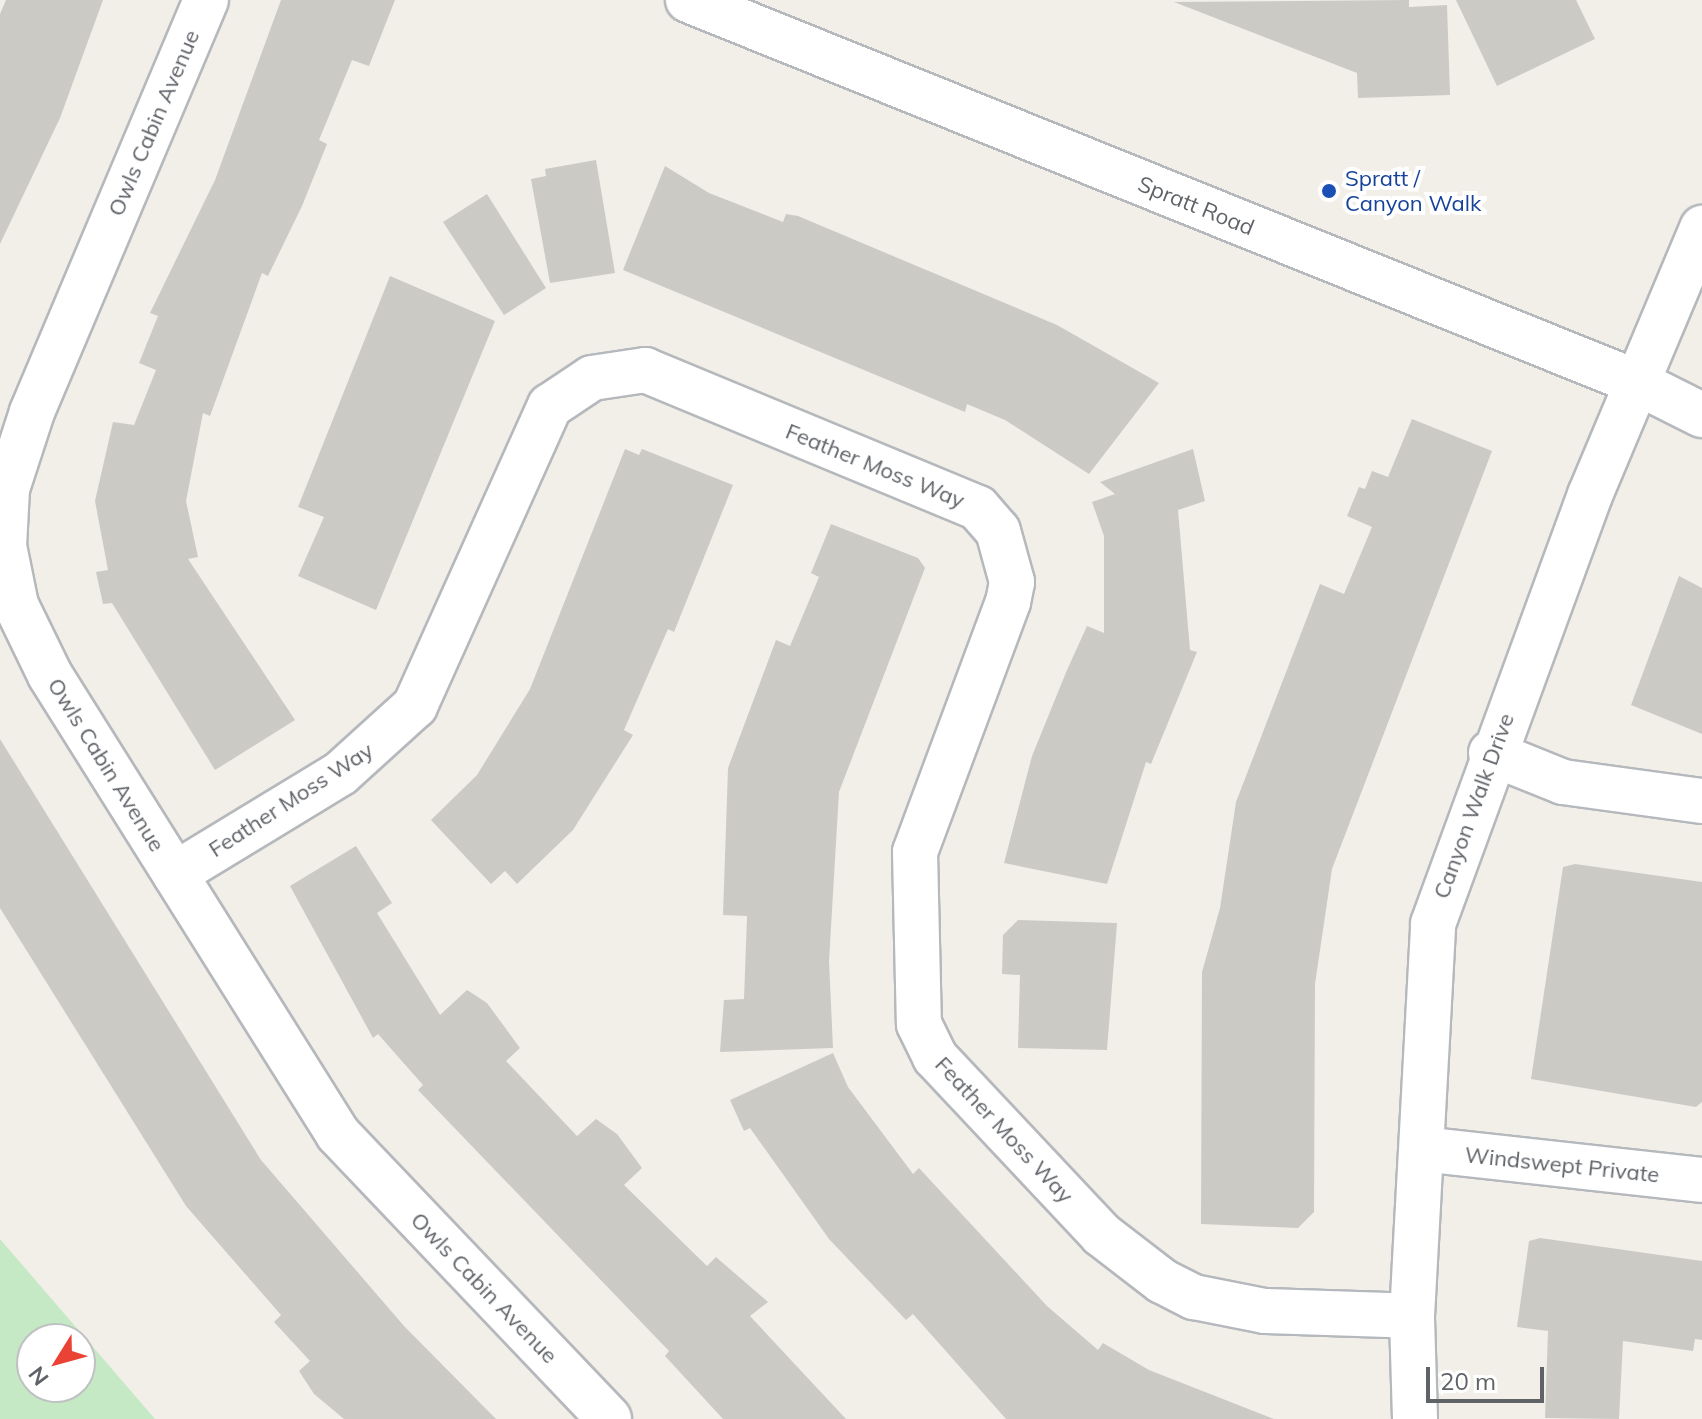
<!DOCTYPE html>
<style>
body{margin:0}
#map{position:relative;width:1702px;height:1419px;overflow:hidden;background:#f1efe8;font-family:Mulish,sans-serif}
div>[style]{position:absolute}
.green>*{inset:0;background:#c5e8c5}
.building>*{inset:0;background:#cccac5}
.roads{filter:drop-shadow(2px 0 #b5b8bc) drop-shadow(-2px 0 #b5b8bc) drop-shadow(0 2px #b5b8bc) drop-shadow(0 -2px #b5b8bc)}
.minor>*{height:44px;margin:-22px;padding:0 22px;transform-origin:22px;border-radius:22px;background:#fff}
.tertiary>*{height:44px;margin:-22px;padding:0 22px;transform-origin:22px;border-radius:22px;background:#fff}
.dots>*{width:22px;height:22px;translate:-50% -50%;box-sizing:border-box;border:4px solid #fff;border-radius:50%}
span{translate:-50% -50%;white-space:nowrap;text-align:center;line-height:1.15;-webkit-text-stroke:8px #fff;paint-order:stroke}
.street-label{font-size:22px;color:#5f6368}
.transit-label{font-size:22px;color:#164399}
.left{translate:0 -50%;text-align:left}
.north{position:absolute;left:16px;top:1323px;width:80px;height:80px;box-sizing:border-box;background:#fff;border:2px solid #bfc1c3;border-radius:50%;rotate:233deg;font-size:22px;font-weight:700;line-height:32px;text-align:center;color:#5f6368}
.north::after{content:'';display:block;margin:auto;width:28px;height:36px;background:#ea4335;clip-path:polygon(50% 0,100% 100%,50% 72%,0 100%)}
.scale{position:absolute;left:1426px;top:1367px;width:118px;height:36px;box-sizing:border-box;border:4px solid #5f6368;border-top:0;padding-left:10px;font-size:24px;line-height:28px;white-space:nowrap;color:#5f6368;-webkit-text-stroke:6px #fff;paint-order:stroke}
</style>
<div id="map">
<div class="green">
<div style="clip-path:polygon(evenodd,0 1239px,155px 1419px,0 1419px,0 1239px,32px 1339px,80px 1339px,80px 1387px,32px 1387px,32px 1339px)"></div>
</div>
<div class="building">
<div style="clip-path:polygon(6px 0,103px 0,60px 118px,0 244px,0 14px)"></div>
<div style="clip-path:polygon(281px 0,395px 0,369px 66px,352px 60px,319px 140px,327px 144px,302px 206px,268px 276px,262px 273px,210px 416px,203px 413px,186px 501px,198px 557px,188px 559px,295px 720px,215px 770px,112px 603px,103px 604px,96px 572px,108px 570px,95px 501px,113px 422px,134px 425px,156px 370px,139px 363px,158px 316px,150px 313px,215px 180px)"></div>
<div style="clip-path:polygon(1409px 0,1409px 7px,1447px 5px,1450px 95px,1358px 98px,1357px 73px,1174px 2px)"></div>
<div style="clip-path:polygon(1456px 0,1576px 0,1595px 39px,1497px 86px)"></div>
<div style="clip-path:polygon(596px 160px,615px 273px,550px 283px,531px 179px,546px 176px,545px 169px)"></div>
<div style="clip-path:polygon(665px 166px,709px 193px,783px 222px,786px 214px,798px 216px,1057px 325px,1159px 383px,1089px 474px,1005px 420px,967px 404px,965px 412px,623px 270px)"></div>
<div style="clip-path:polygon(487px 194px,546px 288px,504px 315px,443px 222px)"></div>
<div style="clip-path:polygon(390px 276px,495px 321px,376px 610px,298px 576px,324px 517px,298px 507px)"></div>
<div style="clip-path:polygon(1412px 419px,1492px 451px,1332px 869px,1315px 984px,1314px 1212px,1298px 1228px,1201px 1224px,1202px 972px,1220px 908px,1236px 802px,1320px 584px,1344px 594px,1372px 527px,1347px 516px,1359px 487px,1365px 489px,1372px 471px,1388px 477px)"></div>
<div style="clip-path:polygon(625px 449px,639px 455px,642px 449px,733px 485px,674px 632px,668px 629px,624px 730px,633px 735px,573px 830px,517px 884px,505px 871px,491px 884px,431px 820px,477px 775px,530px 689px)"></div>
<div style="clip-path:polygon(1193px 449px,1205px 501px,1178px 510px,1190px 650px,1197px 652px,1151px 764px,1146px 762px,1107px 884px,1004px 863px,1032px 756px,1067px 670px,1087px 626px,1104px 633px,1104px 536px,1092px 502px,1115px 494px,1100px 482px)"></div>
<div style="clip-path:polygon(831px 524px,918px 558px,925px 568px,839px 792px,829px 961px,833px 1048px,720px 1052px,724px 1000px,744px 999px,747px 916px,723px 915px,728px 768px,776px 640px,790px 646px,819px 577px,811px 573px)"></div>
<div style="clip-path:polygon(1679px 576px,1702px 588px,1702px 734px,1631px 705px)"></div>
<div style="clip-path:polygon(0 739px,261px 1160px,404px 1326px,496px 1419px,344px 1419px,314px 1394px,299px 1371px,310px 1361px,274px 1322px,281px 1315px,186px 1206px,0 908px)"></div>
<div style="clip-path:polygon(356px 846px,392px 903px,377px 913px,440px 1015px,467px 990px,487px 1003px,520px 1048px,506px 1061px,577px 1136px,596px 1119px,617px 1134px,642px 1168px,624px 1185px,707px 1266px,716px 1257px,768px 1302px,750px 1316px,846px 1419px,723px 1419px,665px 1356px,669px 1351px,418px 1090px,423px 1085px,378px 1034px,373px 1038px,290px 886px)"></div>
<div style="clip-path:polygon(1575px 864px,1702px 882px,1702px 1102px,1696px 1107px,1531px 1079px,1563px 867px)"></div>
<div style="clip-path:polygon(1018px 920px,1117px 923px,1107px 1050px,1018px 1048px,1020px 975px,1002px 974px,1003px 935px)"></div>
<div style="clip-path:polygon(833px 1053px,848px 1087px,913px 1174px,919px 1168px,1047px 1306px,1098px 1350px,1103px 1343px,1149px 1370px,1274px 1419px,1006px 1419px,913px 1314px,906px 1320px,829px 1239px,750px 1128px,744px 1131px,730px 1100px)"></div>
<div style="clip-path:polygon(1540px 1238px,1702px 1261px,1702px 1340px,1695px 1339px,1693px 1351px,1623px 1341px,1619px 1419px,1545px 1418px,1548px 1331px,1517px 1327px,1529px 1241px)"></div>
</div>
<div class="roads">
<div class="minor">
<div style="left:206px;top:0;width:447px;rotate:112.9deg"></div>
<div style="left:32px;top:412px;width:81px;rotate:108deg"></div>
<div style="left:7px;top:489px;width:57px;rotate:93deg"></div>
<div style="left:4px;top:546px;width:60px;rotate:78.5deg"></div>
<div style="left:16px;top:605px;width:78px;rotate:64.1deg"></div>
<div style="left:50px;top:675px;width:542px;rotate:57.89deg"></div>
<div style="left:338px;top:1134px;width:393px;rotate:46.4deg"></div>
<div style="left:1491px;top:753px;width:78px;rotate:21.9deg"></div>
<div style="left:1563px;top:782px;width:140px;rotate:7.8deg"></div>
<div style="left:175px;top:874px;width:194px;rotate:-31.3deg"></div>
<div style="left:341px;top:773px;width:100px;rotate:-42.2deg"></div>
<div style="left:415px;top:706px;width:329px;rotate:-65.8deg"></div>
<div style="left:550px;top:406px;width:50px;rotate:-33.7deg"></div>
<div style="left:592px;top:378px;width:54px;rotate:-8.6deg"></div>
<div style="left:645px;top:370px;width:360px;rotate:22.5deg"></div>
<div style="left:978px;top:508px;width:30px;rotate:49deg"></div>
<div style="left:998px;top:531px;width:53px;rotate:74.6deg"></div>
<div style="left:1012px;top:582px;width:20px;rotate:101deg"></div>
<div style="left:1008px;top:602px;width:267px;rotate:110.4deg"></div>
<div style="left:915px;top:852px;width:172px;rotate:88.7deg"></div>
<div style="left:919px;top:1024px;width:37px;rotate:64deg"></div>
<div style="left:935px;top:1057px;width:243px;rotate:46.8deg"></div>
<div style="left:1101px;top:1234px;width:77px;rotate:37.6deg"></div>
<div style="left:1162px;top:1281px;width:36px;rotate:27deg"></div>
<div style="left:1194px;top:1297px;width:72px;rotate:11.2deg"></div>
<div style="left:1265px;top:1311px;width:147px;rotate:1.9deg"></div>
<div style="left:1422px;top:1149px;width:282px;rotate:6.3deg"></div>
</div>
<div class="tertiary">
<div style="left:688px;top:0;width:1022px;rotate:21.95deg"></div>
<div style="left:1636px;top:382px;width:74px;rotate:26.6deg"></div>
<div style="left:1415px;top:1419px;width:103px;rotate:-91.7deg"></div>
<div style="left:1412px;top:1316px;width:393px;rotate:-86.9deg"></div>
<div style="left:1433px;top:924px;width:457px;rotate:-69.9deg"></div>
<div style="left:1590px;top:495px;width:290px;rotate:-67.2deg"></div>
</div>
</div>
<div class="dots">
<div style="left:1329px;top:191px;background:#1a4fb4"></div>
</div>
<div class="street-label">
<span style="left:154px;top:123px;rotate:-67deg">Owls Cabin Avenue</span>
<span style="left:1196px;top:206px;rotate:22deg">Spratt Road</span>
<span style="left:875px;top:466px;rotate:22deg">Feather Moss Way</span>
<span style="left:106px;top:765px;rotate:58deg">Owls Cabin Avenue</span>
<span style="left:291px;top:800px;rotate:-33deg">Feather Moss Way</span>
<span style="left:1474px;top:806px;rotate:-70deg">Canyon Walk Drive</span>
<span style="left:1004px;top:1130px;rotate:47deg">Feather Moss Way</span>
<span style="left:1562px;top:1165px;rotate:6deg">Windswept Private</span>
<span style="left:484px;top:1288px;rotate:46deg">Owls Cabin Avenue</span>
</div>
<div class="transit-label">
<span class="left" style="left:1345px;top:191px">Spratt /<br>Canyon Walk</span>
</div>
<div class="north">N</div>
<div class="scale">20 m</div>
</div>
